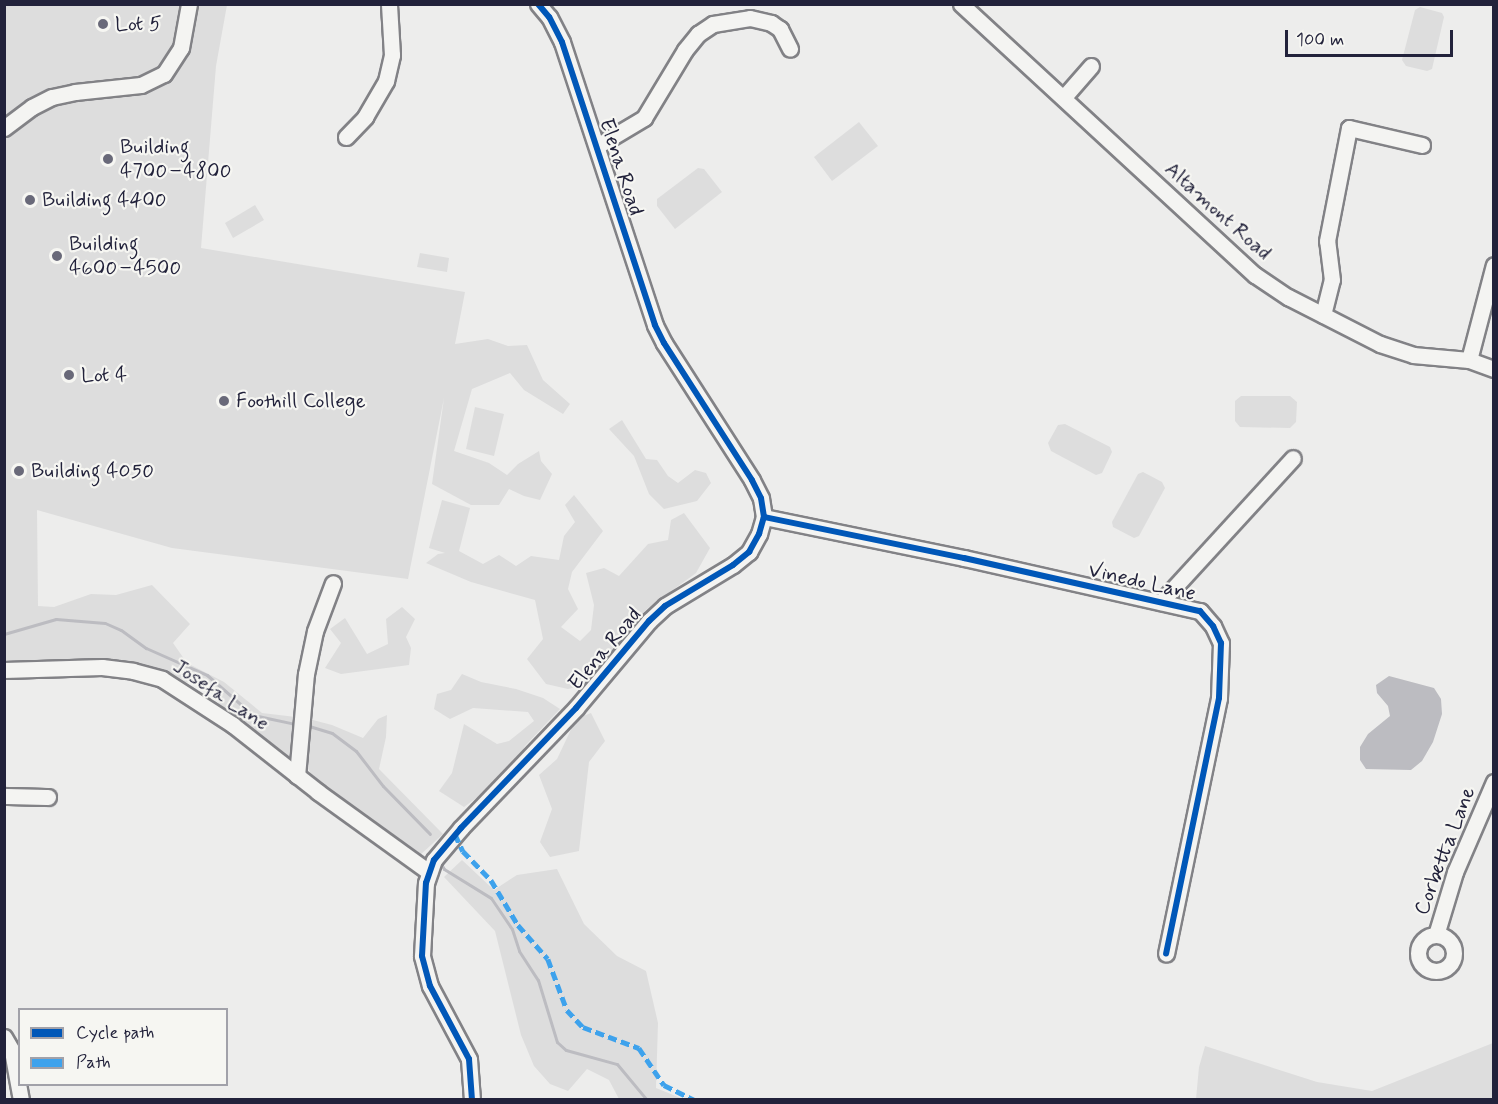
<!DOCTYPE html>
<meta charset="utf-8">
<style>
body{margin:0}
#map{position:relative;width:1498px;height:1104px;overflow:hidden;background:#ededec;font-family:Mynerve,sans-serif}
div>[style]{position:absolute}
.built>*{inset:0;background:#ddd}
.water>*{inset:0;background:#bcbcc1}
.stream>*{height:3px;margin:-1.5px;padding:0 1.5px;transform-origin:1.5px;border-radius:1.5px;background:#bcbcc1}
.roads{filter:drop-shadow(2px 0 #828286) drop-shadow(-2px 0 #828286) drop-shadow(0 2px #828286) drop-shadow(0 -2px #828286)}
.minor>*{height:15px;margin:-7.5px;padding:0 7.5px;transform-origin:7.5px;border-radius:7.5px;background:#f4f4f2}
.minor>.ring{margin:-7.5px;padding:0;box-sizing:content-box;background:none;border:15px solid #f4f4f2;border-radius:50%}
.quiet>*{height:4.5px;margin-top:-2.25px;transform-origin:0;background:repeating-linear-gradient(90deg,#3ea2ec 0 9px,transparent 0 13.5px)}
.cycleway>*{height:6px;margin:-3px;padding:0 3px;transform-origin:3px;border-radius:3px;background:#0057b8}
.dots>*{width:16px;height:16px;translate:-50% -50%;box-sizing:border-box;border:3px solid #f6f6f2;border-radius:50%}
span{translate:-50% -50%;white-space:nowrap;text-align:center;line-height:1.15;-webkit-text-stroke:4.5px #f6f6f2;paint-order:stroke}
.poi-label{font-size:21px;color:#22223b}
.left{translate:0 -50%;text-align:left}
.street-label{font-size:21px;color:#22223b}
.frame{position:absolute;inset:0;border:6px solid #22223b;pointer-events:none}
.legend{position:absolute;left:18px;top:1008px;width:210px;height:78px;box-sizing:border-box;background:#f6f6f2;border:2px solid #a1a1a9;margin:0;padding:8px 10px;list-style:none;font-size:18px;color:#22223b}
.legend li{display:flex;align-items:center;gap:12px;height:30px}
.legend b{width:30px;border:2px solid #a1a1a9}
.scale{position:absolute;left:1285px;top:30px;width:168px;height:27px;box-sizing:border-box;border:3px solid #22223b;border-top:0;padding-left:8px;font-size:18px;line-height:21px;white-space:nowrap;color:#22223b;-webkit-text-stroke:4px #f6f6f2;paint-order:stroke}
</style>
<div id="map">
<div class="built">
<div style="clip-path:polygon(4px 5px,227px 5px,216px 66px,201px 248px,465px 292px,455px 344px,488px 339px,508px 346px,527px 345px,543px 380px,570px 404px,563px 414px,524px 390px,510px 373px,472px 389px,454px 451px,489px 463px,507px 475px,518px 464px,539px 451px,541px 461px,552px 474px,540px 500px,524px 496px,509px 489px,499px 505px,471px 505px,432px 484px,444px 398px,408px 579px,172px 548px,37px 510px,38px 606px,54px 607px,91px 594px,116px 595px,152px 585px,190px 624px,173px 643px,187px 663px,224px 682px,262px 713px,296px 717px,290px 758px,224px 718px,214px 692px,206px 681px,193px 683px,5px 664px)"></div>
<div style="clip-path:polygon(1420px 7px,1442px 13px,1444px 17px,1432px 69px,1427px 71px,1406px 66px,1402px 60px,1415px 10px)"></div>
<div style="clip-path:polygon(859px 122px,878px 146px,832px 181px,814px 157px)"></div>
<div style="clip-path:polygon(698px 168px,704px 169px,722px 192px,675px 229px,657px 206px,657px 199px)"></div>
<div style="clip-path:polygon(255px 205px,264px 220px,233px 238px,225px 223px)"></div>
<div style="clip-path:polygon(420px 253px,449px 258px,447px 272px,417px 267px)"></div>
<div style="clip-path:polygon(1241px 396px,1290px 396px,1297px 402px,1296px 422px,1290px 428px,1240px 427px,1235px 421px,1235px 401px)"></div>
<div style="clip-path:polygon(475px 407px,504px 414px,494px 456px,466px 449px)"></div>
<div style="clip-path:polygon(622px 420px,646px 459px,657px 460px,668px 476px,678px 483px,695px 470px,706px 473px,711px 483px,697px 501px,664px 509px,649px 494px,634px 456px,609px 429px)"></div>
<div style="clip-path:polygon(1065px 424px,1110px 447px,1112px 452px,1102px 473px,1096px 475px,1051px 451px,1048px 443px,1058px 425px)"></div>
<div style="clip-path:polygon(1143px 472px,1162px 482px,1165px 488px,1139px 536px,1134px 538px,1113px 527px,1112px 522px,1138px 474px)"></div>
<div style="clip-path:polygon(574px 495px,603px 531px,572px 572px,568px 589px,578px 609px,561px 627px,580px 641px,591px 630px,594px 605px,586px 573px,604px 568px,619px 576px,648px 544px,668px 540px,671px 520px,684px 513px,710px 548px,696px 573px,647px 609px,621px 638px,592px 683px,568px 689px,546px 684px,527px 659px,543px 639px,535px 600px,471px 582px,426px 563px,438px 554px,445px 553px,429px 548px,442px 500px,470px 508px,459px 551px,483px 564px,499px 555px,516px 566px,531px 556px,559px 560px,564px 536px,575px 522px,565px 505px)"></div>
<div style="clip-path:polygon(402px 607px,415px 619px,406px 637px,411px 648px,409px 665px,341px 674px,325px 668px,341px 643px,330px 629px,345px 618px,367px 654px,388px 644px,386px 619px)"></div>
<div style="clip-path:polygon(462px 674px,481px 682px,516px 689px,543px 698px,560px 709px,525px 746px,509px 774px,464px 807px,439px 791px,452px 773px,464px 724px,497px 744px,509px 741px,534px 721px,528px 712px,473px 708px,450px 719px,434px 709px,437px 694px,451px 690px)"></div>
<div style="clip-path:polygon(591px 713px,605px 741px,589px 762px,579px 851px,550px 857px,540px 842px,552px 809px,539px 775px,557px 759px,576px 719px)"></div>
<div style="clip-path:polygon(387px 715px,386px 737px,379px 769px,443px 834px,419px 856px,394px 843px,313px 778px,302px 756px,309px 719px,332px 725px,363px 738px,378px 719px)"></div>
<div style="clip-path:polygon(462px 860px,494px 890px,517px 875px,557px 869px,584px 924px,617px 956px,646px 971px,658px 1023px,656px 1088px,683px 1099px,619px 1099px,609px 1080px,587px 1069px,568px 1091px,550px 1084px,534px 1066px,521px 1035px,495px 931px,444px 877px)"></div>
<div style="clip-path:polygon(1493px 1043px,1493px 1099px,1196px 1099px,1199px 1067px,1205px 1046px,1317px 1082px,1372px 1091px)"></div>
</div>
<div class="water">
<div style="clip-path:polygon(1389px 676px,1434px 688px,1441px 699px,1442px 714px,1433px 742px,1422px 761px,1411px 770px,1366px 769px,1360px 760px,1360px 747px,1368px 734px,1390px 716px,1388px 706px,1377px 693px,1376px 685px)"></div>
</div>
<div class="stream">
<div style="left:4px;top:634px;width:54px;rotate:-16.1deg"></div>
<div style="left:56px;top:619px;width:49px;rotate:4.7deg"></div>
<div style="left:105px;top:623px;width:17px;rotate:24deg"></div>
<div style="left:121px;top:630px;width:31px;rotate:36deg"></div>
<div style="left:146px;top:648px;width:67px;rotate:23.9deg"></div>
<div style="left:207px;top:675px;width:61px;rotate:41deg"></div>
<div style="left:253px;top:715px;width:39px;rotate:12deg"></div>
<div style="left:309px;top:726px;width:24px;rotate:17deg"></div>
<div style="left:332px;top:733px;width:30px;rotate:37deg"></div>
<div style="left:356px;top:751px;width:44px;rotate:52.4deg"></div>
<div style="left:383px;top:786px;width:67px;rotate:45.6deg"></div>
<div style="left:440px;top:862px;width:8px;rotate:60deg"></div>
<div style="left:444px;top:869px;width:55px;rotate:31.7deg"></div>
<div style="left:491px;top:898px;width:37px;rotate:56deg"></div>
<div style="left:512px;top:929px;width:23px;rotate:72deg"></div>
<div style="left:519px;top:951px;width:35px;rotate:57deg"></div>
<div style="left:538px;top:980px;width:65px;rotate:73deg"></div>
<div style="left:557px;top:1042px;width:12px;rotate:42deg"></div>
<div style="left:566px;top:1050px;width:53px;rotate:15.4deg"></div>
<div style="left:617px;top:1064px;width:47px;rotate:50.2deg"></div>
</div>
<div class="roads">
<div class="minor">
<div style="left:961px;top:4px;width:400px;rotate:42.7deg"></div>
<div style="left:1255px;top:275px;width:40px;rotate:34deg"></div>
<div style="left:1288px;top:297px;width:103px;rotate:27.1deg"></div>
<div style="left:1380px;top:344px;width:35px;rotate:18deg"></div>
<div style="left:1413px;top:355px;width:56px;rotate:5.1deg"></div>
<div style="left:1469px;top:360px;width:27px;rotate:20deg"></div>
<div style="left:1064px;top:97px;width:41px;rotate:-48.9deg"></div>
<div style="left:4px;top:128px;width:35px;rotate:-37deg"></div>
<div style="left:32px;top:107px;width:22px;rotate:-27deg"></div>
<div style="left:52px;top:97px;width:24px;rotate:-12deg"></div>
<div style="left:75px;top:92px;width:66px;rotate:-6.1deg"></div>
<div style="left:141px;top:85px;width:25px;rotate:-26deg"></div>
<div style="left:164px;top:74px;width:31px;rotate:-57deg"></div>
<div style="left:181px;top:48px;width:45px;rotate:-79.7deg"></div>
<div style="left:346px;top:137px;width:28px;rotate:-46deg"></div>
<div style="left:365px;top:117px;width:42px;rotate:-59.7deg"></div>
<div style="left:386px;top:81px;width:27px;rotate:-77deg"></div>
<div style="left:392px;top:55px;width:51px;rotate:-93.4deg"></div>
<div style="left:597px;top:146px;width:55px;rotate:-30.8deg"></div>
<div style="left:644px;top:118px;width:79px;rotate:-58.9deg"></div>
<div style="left:685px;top:50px;width:21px;rotate:-51deg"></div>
<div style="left:698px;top:34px;width:18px;rotate:-34deg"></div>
<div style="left:713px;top:24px;width:37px;rotate:-9deg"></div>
<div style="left:750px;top:18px;width:22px;rotate:13deg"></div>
<div style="left:771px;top:23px;width:11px;rotate:34deg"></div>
<div style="left:780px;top:29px;width:22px;rotate:63deg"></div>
<div style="left:1323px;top:315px;width:36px;rotate:-76deg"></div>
<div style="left:1332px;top:280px;width:39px;rotate:-97deg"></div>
<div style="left:1327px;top:241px;width:115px;rotate:-79deg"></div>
<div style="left:1349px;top:128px;width:75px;rotate:13.1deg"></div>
<div style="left:1469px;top:360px;width:98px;rotate:-75.3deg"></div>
<div style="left:764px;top:517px;width:204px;rotate:11.6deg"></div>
<div style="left:964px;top:558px;width:242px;rotate:12.7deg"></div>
<div style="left:1200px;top:611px;width:20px;rotate:49deg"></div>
<div style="left:1213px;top:626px;width:19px;rotate:65deg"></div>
<div style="left:1221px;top:643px;width:55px;rotate:92.1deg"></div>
<div style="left:1219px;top:698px;width:261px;rotate:101.7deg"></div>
<div style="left:1161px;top:602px;width:195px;rotate:-47.5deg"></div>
<div style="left:4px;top:670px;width:98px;rotate:-1.8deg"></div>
<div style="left:102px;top:667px;width:31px;rotate:7deg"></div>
<div style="left:133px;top:671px;width:30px;rotate:15deg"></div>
<div style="left:162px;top:679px;width:85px;rotate:32.9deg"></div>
<div style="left:233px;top:725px;width:108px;rotate:38.2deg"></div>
<div style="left:318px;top:792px;width:137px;rotate:35.8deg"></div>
<div style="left:297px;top:776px;width:102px;rotate:-85deg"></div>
<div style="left:306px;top:674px;width:44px;rotate:-78.2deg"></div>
<div style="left:315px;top:631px;width:51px;rotate:-69.4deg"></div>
<div style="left:4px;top:796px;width:44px;rotate:1.3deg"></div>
<div class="ring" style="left:1418px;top:935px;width:21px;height:21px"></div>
<div style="left:1436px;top:935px;width:66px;rotate:-73.2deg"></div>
<div style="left:1455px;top:872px;width:98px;rotate:-66.6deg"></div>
<div style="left:4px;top:1037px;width:16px;rotate:60deg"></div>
<div style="left:12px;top:1051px;width:50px;rotate:79.6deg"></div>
<div style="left:472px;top:1100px;width:41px;rotate:-94.2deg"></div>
<div style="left:469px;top:1059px;width:83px;rotate:-118.1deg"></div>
<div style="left:430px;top:986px;width:31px;rotate:-105deg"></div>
<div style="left:422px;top:956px;width:73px;rotate:-86.9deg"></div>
<div style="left:426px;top:883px;width:24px;rotate:-71deg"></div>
<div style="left:434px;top:860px;width:42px;rotate:-49.8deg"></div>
<div style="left:461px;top:828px;width:166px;rotate:-46.2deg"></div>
<div style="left:576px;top:708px;width:114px;rotate:-50deg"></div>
<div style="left:649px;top:621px;width:22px;rotate:-43deg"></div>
<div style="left:665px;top:606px;width:79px;rotate:-31.1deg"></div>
<div style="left:733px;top:565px;width:21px;rotate:-39deg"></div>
<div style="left:749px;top:552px;width:21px;rotate:-61deg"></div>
<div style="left:759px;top:534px;width:18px;rotate:-74deg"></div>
<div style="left:764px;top:517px;width:19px;rotate:-99deg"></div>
<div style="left:761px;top:498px;width:20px;rotate:-117deg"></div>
<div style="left:752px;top:480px;width:163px;rotate:-122.7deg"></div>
<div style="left:664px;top:343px;width:20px;rotate:-117deg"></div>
<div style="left:655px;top:325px;width:298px;rotate:-108.2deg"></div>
<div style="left:562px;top:42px;width:28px;rotate:-117deg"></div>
<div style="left:549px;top:17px;width:17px;rotate:-130deg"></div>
</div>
</div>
<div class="quiet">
<div style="left:455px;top:834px;width:19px;rotate:65deg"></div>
<div style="left:463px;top:851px;width:40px;rotate:46deg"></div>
<div style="left:491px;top:880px;width:52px;rotate:59deg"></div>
<div style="left:518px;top:925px;width:45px;rotate:48.6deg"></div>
<div style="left:548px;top:959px;width:54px;rotate:69.6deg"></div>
<div style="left:567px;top:1010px;width:23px;rotate:47deg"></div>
<div style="left:583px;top:1027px;width:60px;rotate:20.6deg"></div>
<div style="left:639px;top:1048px;width:45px;rotate:56deg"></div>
<div style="left:664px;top:1085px;width:34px;rotate:26deg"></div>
</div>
<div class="cycleway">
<div style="left:764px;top:517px;width:204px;rotate:11.6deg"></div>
<div style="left:964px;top:558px;width:242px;rotate:12.7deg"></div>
<div style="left:1200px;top:611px;width:20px;rotate:49deg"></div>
<div style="left:1213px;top:626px;width:19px;rotate:65deg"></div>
<div style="left:1221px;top:643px;width:55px;rotate:92.1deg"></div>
<div style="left:1219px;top:698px;width:261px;rotate:101.7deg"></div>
<div style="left:472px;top:1100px;width:41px;rotate:-94.2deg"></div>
<div style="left:469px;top:1059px;width:83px;rotate:-118.1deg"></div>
<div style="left:430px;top:986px;width:31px;rotate:-105deg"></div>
<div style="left:422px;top:956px;width:73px;rotate:-86.9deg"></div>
<div style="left:426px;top:883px;width:24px;rotate:-71deg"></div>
<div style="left:434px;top:860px;width:42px;rotate:-49.8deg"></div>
<div style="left:461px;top:828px;width:166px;rotate:-46.2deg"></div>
<div style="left:576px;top:708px;width:114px;rotate:-50deg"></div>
<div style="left:649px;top:621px;width:22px;rotate:-43deg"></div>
<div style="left:665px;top:606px;width:79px;rotate:-31.1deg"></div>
<div style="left:733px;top:565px;width:21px;rotate:-39deg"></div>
<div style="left:749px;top:552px;width:21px;rotate:-61deg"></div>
<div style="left:759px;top:534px;width:18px;rotate:-74deg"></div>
<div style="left:764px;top:517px;width:19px;rotate:-99deg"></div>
<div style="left:761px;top:498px;width:20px;rotate:-117deg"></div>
<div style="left:752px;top:480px;width:163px;rotate:-122.7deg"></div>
<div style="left:664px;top:343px;width:20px;rotate:-117deg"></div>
<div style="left:655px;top:325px;width:298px;rotate:-108.2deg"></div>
<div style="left:562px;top:42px;width:28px;rotate:-117deg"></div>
<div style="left:549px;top:17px;width:17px;rotate:-130deg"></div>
</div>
<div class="dots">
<div style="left:103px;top:24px;background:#696979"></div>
<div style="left:108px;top:159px;background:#696979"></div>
<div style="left:30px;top:200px;background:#696979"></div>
<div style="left:57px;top:256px;background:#696979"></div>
<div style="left:69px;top:375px;background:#696979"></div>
<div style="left:224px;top:401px;background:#696979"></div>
<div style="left:19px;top:471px;background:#696979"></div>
</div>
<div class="poi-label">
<span class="left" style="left:115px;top:24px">Lot 5</span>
<span class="left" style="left:120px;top:159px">Building<br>4700–4800</span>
<span class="left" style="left:42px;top:200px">Building 4400</span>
<span class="left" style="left:69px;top:256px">Building<br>4600–4500</span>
<span class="left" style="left:81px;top:375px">Lot 4</span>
<span class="left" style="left:236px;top:401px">Foothill College</span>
<span class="left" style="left:31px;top:471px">Building 4050</span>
</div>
<div class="street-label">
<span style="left:621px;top:167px;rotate:72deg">Elena Road</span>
<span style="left:1218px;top:211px;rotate:42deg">Altamont Road</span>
<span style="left:1142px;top:582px;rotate:13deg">Vinedo Lane</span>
<span style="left:605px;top:649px;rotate:-50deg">Elena Road</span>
<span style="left:221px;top:695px;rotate:34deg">Josefa Lane</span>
<span style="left:1445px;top:851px;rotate:-69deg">Corbetta Lane</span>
</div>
<div class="frame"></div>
<ul class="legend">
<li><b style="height:8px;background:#0057b8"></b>Cycle path</li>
<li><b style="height:8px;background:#3ea2ec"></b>Path</li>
</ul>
<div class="scale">100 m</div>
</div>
